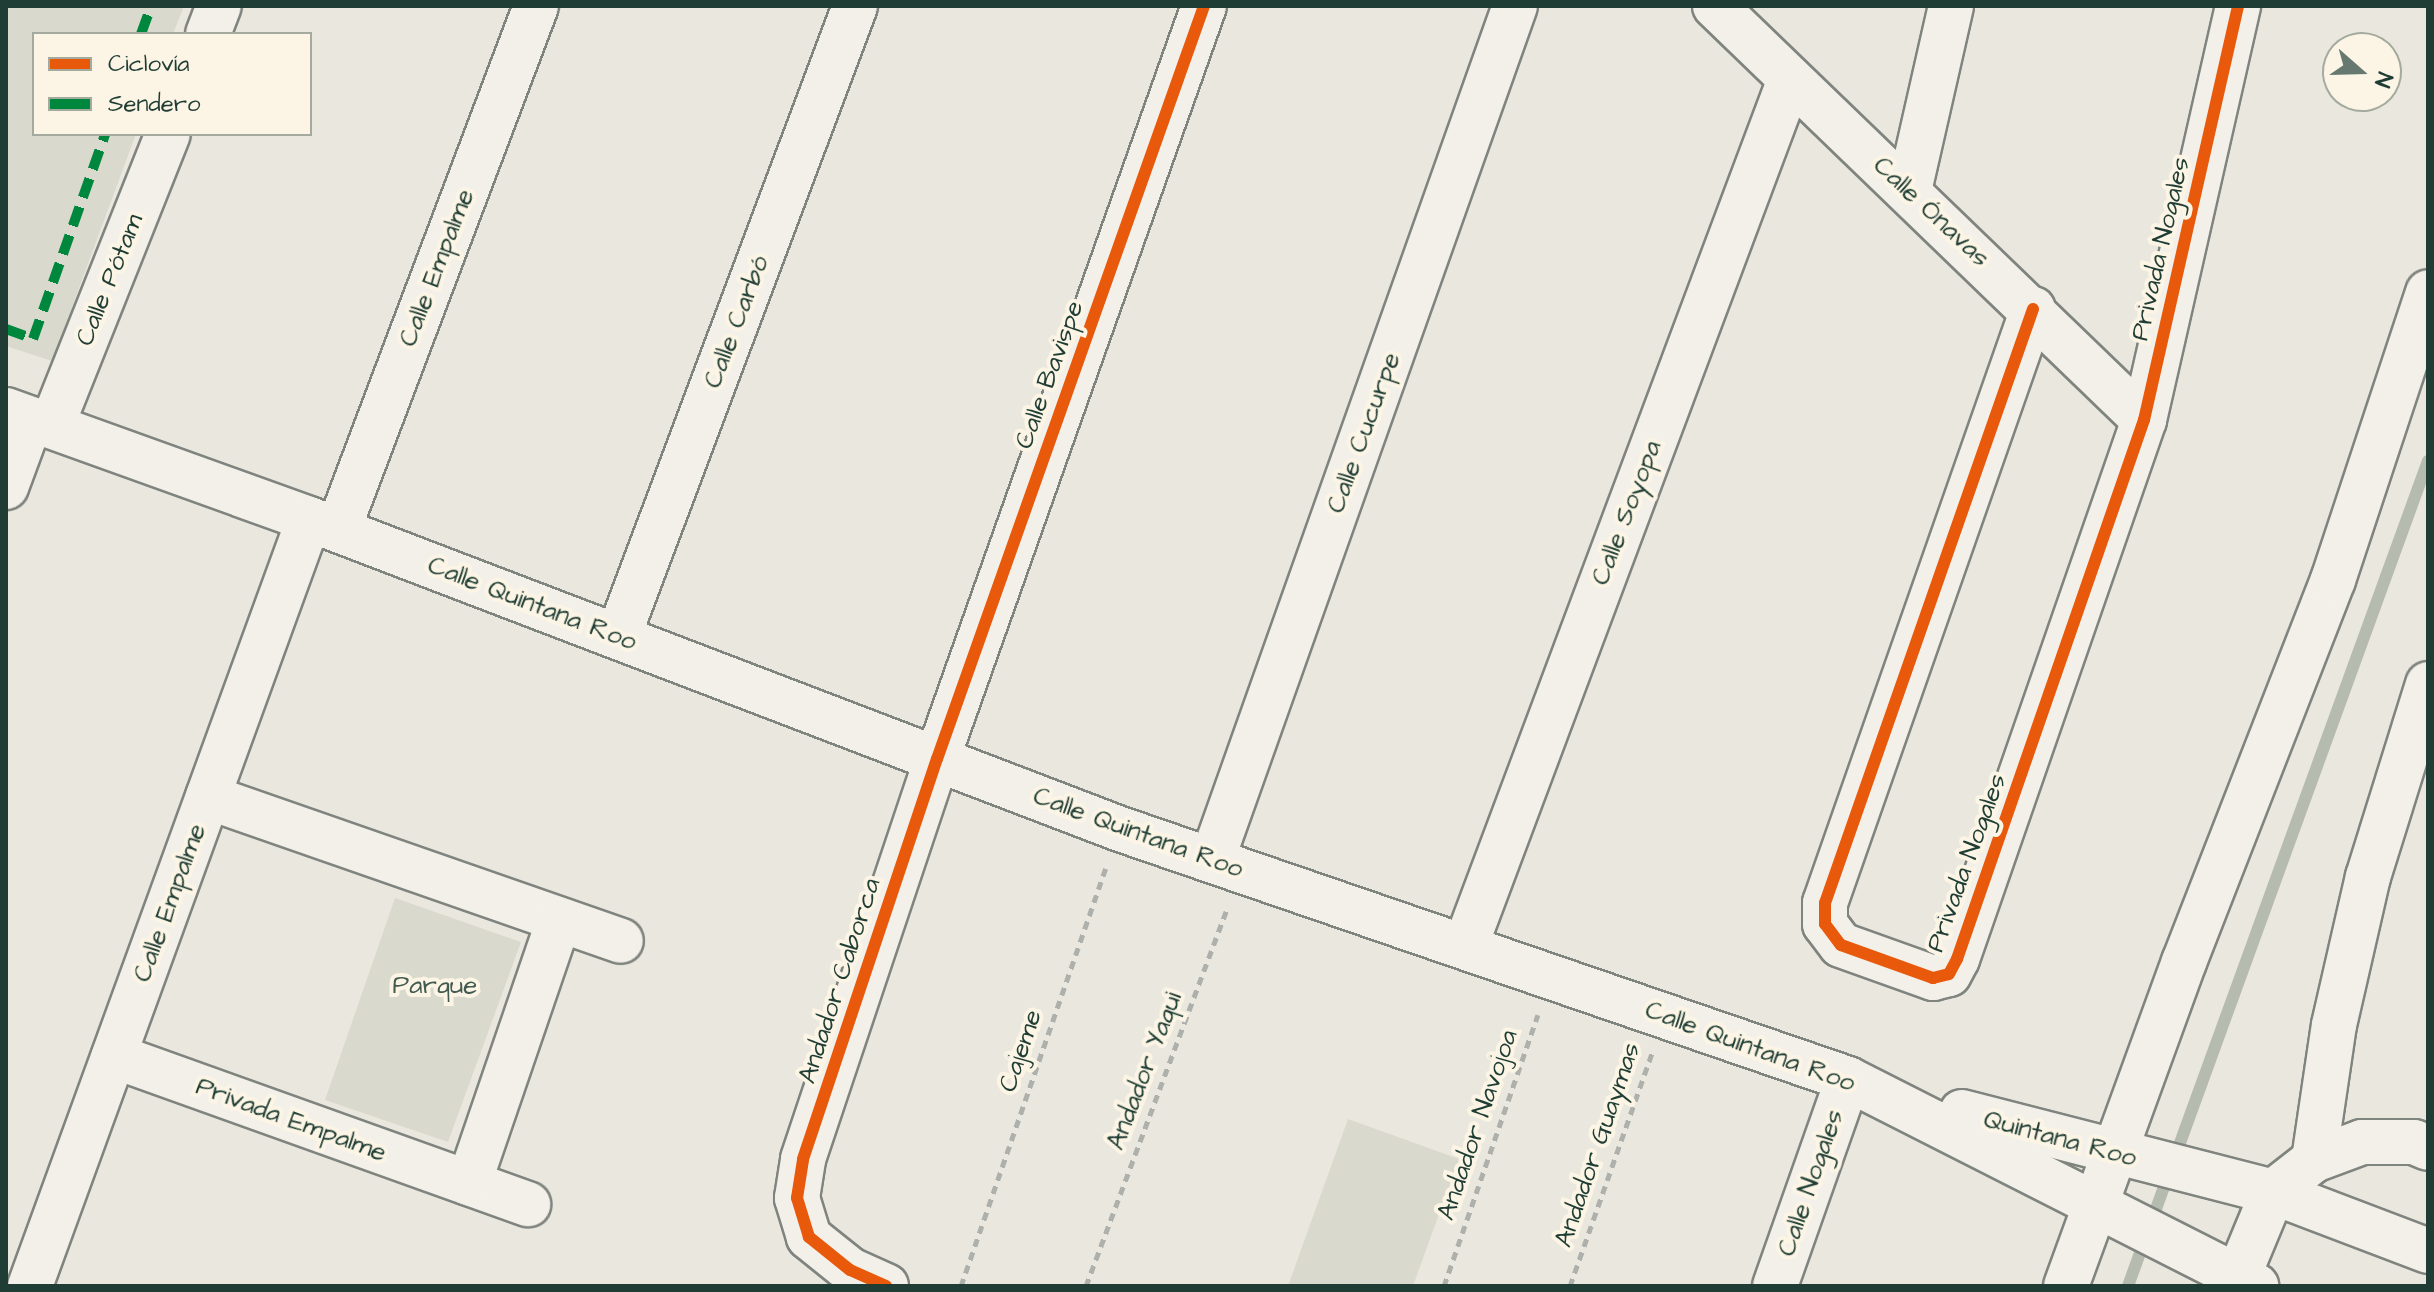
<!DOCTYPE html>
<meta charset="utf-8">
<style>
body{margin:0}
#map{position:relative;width:2434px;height:1292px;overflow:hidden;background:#eae7df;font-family:"Architects Daughter",sans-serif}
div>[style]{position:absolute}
.green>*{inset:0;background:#dad9cd}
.stream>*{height:12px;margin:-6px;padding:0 6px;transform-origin:6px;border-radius:6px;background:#b6bbaf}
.path>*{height:5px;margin-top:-2.5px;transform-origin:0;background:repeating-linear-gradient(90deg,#aeb1ab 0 8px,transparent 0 14px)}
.roads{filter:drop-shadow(2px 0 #80847f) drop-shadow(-2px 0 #80847f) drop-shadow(0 2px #80847f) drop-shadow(0 -2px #80847f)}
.minor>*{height:44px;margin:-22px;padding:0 22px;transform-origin:22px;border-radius:22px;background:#f3f0ea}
.secondary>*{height:44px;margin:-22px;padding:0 22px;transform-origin:22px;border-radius:22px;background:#f3f0ea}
.quiet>*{height:10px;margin-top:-5px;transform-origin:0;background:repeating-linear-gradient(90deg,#00873e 0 20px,transparent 0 30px)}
.cycleway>*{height:12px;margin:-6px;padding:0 6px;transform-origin:6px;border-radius:6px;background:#e8590c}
span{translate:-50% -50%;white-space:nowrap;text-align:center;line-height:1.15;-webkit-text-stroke:8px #fcf5e5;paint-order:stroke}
.street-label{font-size:26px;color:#1f3d34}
.park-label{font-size:26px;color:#425a50}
.frame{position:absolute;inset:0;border:8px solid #1f3d34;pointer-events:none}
.legend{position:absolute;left:32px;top:32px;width:280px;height:104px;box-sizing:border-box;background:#fcf5e5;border:2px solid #a4ab9e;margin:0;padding:10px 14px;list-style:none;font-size:24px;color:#1f3d34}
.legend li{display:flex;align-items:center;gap:16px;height:40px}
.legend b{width:40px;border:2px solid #a4ab9e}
.north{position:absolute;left:2322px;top:32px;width:80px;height:80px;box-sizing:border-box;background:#fcf5e5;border:2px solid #a4ab9e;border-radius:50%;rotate:110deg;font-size:22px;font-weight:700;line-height:32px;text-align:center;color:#1f3d34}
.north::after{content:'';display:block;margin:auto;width:28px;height:36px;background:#667870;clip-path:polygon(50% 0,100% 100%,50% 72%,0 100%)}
</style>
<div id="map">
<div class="green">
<div style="clip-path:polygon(6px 6px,184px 6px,173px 34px,34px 34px,34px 134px,136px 134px,52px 361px,6px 346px)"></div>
<div style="clip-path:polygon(395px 898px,521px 942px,448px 1142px,325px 1100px)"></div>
<div style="clip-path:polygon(1348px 1119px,1459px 1159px,1413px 1286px,1288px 1286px)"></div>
</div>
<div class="stream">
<div style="left:2128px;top:1286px;width:878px;rotate:-70.02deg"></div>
</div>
<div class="path">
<div style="left:961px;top:1286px;width:442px;rotate:-70.9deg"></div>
<div style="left:1086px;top:1286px;width:403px;rotate:-69.5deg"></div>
<div style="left:1444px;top:1286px;width:287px;rotate:-70.9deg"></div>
<div style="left:1570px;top:1286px;width:247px;rotate:-70.6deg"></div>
</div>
<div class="roads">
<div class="minor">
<div style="left:1715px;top:6px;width:596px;rotate:43.98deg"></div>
<div style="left:208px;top:34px;width:30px;rotate:-69deg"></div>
<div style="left:1909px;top:191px;width:190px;rotate:-77.2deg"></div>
<div style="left:2033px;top:309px;width:629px;rotate:109.3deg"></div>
<div style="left:1825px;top:903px;width:21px;rotate:90deg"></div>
<div style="left:1825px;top:924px;width:26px;rotate:53deg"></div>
<div style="left:1841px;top:945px;width:98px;rotate:19.7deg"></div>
<div style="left:1933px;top:978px;width:16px;rotate:-14deg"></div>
<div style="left:1949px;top:974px;width:17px;rotate:-62deg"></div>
<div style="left:1957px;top:959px;width:571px;rotate:-70.87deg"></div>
<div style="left:2144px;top:420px;width:425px;rotate:-77.2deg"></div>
<div style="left:52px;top:425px;width:313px;rotate:-68.3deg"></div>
<div style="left:6px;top:487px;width:72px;rotate:-69.8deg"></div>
<div style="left:338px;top:530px;width:560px;rotate:-69.3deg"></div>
<div style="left:618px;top:637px;width:674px;rotate:-69.41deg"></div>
<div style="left:208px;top:797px;width:437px;rotate:19.2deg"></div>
<div style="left:1212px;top:860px;width:906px;rotate:-70.47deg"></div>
<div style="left:1465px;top:947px;width:927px;rotate:-69.47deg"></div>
<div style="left:114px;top:1056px;width:440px;rotate:19.7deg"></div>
<div style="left:2314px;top:1160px;width:136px;rotate:-81.6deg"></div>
<div style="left:2334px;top:1025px;width:152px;rotate:-77.1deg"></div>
<div style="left:2368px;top:877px;width:202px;rotate:-72.7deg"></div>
<div style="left:469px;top:1183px;width:278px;rotate:-71.1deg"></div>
<div style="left:30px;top:1286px;width:816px;rotate:-70.01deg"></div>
<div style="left:886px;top:1286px;width:39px;rotate:-156deg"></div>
<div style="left:850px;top:1270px;width:53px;rotate:-141.2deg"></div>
<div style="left:809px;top:1237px;width:41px;rotate:-107.1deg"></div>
<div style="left:797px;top:1198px;width:39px;rotate:-81deg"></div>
<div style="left:803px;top:1159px;width:422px;rotate:-71.5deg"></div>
<div style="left:937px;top:759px;width:799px;rotate:-70.48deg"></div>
<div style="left:1775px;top:1286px;width:219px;rotate:-70.6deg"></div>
<div style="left:2066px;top:1286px;width:345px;rotate:-70deg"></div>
<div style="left:2184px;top:962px;width:410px;rotate:-68.7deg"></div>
<div style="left:2333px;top:580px;width:303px;rotate:-71.7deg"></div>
</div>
<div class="secondary">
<div style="left:6px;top:410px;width:322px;rotate:19.8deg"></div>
<div style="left:309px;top:519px;width:868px;rotate:20.92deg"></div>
<div style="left:1120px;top:829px;width:770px;rotate:18.95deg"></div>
<div style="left:1848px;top:1079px;width:458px;rotate:26.9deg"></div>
<div style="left:1962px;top:1112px;width:321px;rotate:14.4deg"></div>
<div style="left:2273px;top:1192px;width:166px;rotate:20.8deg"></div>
<div style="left:2242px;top:1286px;width:24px;rotate:-85deg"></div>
<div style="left:2244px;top:1262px;width:76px;rotate:-67.5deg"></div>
<div style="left:2273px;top:1192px;width:52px;rotate:-38deg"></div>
<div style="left:2314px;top:1160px;width:51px;rotate:-20.6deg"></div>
<div style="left:2362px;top:1142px;width:52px"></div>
<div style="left:2414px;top:1142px;width:15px;rotate:23deg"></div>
</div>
</div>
<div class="quiet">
<div style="left:141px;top:34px;width:30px;rotate:-70deg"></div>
<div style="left:6px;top:329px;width:29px;rotate:20deg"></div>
<div style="left:33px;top:339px;width:217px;rotate:-70.6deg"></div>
</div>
<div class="cycleway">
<div style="left:2033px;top:309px;width:629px;rotate:109.3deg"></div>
<div style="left:1825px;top:903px;width:21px;rotate:90deg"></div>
<div style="left:1825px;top:924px;width:26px;rotate:53deg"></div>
<div style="left:1841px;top:945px;width:98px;rotate:19.7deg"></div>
<div style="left:1933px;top:978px;width:16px;rotate:-14deg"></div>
<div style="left:1949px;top:974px;width:17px;rotate:-62deg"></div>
<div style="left:1957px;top:959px;width:571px;rotate:-70.87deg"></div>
<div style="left:2144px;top:420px;width:425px;rotate:-77.2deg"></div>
<div style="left:886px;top:1286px;width:39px;rotate:-156deg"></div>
<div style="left:850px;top:1270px;width:53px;rotate:-141.2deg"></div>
<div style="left:809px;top:1237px;width:41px;rotate:-107.1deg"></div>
<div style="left:797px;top:1198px;width:39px;rotate:-81deg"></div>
<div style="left:803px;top:1159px;width:422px;rotate:-71.5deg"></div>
<div style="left:937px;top:759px;width:799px;rotate:-70.48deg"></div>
</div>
<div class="street-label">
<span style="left:1931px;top:212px;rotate:43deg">Calle Ónavas</span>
<span style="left:2161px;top:249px;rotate:-77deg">Privada Nogales</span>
<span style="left:437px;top:268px;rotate:-69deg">Calle Empalme</span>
<span style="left:110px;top:280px;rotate:-68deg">Calle Pótam</span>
<span style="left:737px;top:322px;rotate:-69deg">Calle Carbó</span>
<span style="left:1050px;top:375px;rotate:-70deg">Calle Bavispe</span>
<span style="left:1364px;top:433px;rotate:-70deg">Calle Cucurpe</span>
<span style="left:1627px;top:513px;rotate:-69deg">Calle Soyopa</span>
<span style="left:532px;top:604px;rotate:21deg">Calle Quintana Roo</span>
<span style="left:1138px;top:833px;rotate:20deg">Calle Quintana Roo</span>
<span style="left:1967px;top:863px;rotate:-70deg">Privada Nogales</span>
<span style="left:170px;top:903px;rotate:-70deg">Calle Empalme</span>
<span style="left:840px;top:981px;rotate:-72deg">Andador Caborca</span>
<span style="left:1750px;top:1047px;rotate:20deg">Calle Quintana Roo</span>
<span style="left:1021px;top:1051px;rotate:-71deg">Cajeme</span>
<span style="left:1145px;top:1071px;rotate:-69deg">Andador Yaqui</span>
<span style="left:291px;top:1120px;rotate:20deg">Privada Empalme</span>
<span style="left:1478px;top:1125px;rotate:-71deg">Andador Navojoa</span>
<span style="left:2060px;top:1139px;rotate:15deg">Quintana Roo</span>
<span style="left:1598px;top:1145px;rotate:-71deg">Andador Guaymas</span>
<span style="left:1811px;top:1183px;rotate:-71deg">Calle Nogales</span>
</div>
<div class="park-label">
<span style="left:435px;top:986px">Parque</span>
</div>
<div class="frame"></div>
<ul class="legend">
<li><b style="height:10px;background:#e8590c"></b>Ciclovía</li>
<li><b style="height:10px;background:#00873e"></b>Sendero</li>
</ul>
<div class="north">N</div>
</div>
